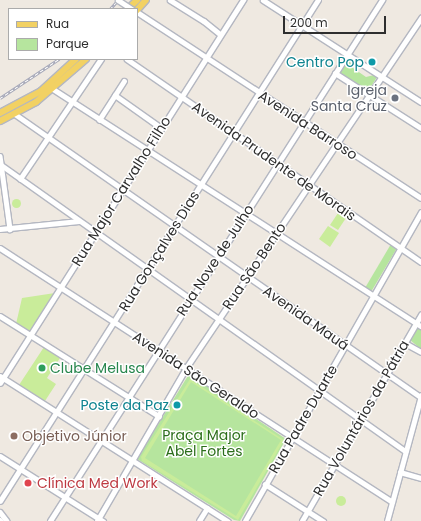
<!DOCTYPE html>
<meta charset="utf-8">
<style>
body{margin:0}
#map{position:relative;width:421px;height:521px;overflow:hidden;background:#efe9e1;font-family:Poppins,sans-serif}
div>[style]{position:absolute}
.green>*{inset:0;background:#b6e59e}
.pitch>*{inset:0;background:#c9ec9a}
.round{border-radius:50%}
.roads{filter:drop-shadow(1px 0 #b4b7c1) drop-shadow(-1px 0 #b4b7c1) drop-shadow(0 1px #b4b7c1) drop-shadow(0 -1px #b4b7c1)}
.minor>*{height:4.5px;margin:-2.25px;padding:0 2.25px;transform-origin:2.25px;border-radius:2.25px;background:#fff}
.major>*{height:6px;margin:-3px;padding:0 3px;transform-origin:3px;border-radius:3px;background:#f2d163}
.rail>*{height:2.5px;margin-top:-1.25px;transform-origin:0;background:repeating-linear-gradient(90deg,#fff 0 3px,#a3a6b8 0 6px);box-sizing:border-box;border-block:1px solid #a3a6b8}
.bridges{filter:drop-shadow(1px 0 #b4b7c1) drop-shadow(-1px 0 #b4b7c1) drop-shadow(0 1px #b4b7c1) drop-shadow(0 -1px #b4b7c1)}
.minor-bridge>*{height:4.5px;margin:-2.25px;padding:0 2.25px;transform-origin:2.25px;border-radius:2.25px;background:#fff}
.dots>*{width:11px;height:11px;translate:-50% -50%;box-sizing:border-box;border:2px solid #fff;border-radius:50%}
span{translate:-50% -50%;white-space:nowrap;text-align:center;line-height:1.15;-webkit-text-stroke:3px #fff;paint-order:stroke}
.culture-label{font-size:14px;color:#0d838f}
.right{translate:-100% -50%;text-align:right}
.worship-label{font-size:14px;color:#5b616d}
.street-label{font-size:14px;color:#2e2e2e}
.leisure-label{font-size:14px;color:#27864d}
.left{translate:0 -50%;text-align:left}
.park-label{font-size:14px;color:#2c6e1b}
.education-label{font-size:14px;color:#785e54}
.health-label{font-size:14px;color:#be3a42}
.legend{position:absolute;left:8px;top:8px;width:130px;height:52px;box-sizing:border-box;background:#fff;border:1px solid #ababab;margin:0;padding:5px 7px;list-style:none;font-size:12px;color:#2e2e2e}
.legend li{display:flex;align-items:center;gap:8px;height:20px}
.legend b{width:20px;border:1px solid #ababab}
.scale{position:absolute;left:283px;top:16px;width:103px;height:18px;box-sizing:border-box;border:2px solid #2e2e2e;border-top:0;padding-left:5px;font-size:12px;line-height:14px;white-space:nowrap;color:#2e2e2e;-webkit-text-stroke:3px #fff;paint-order:stroke}
</style>
<div id="map">
<div class="green">
<div style="clip-path:polygon(348px 58px,353px 68px,366px 77px,374px 75px,377px 77px,367px 93px,338px 74px)"></div>
<div style="clip-path:polygon(391px 244px,397px 248px,371px 292px,365px 288px)"></div>
<div style="clip-path:polygon(418px 327px,421px 330px,421px 349px,410px 340px)"></div>
<div style="clip-path:polygon(189px 374px,286px 439px,240px 521px,234px 520px,137px 459px)"></div>
</div>
<div class="pitch">
<div class="round" style="left:11.5px;top:198.5px;width:9px;height:9px"></div>
<div style="clip-path:polygon(338px 213px,346px 218px,338px 230px,330px 225px)"></div>
<div style="clip-path:polygon(328px 226px,339px 233px,330px 247px,319px 239px)"></div>
<div style="clip-path:polygon(55px 293px,29px 332px,16px 324px,22px 298px)"></div>
<div style="clip-path:polygon(44px 347px,60px 358px,47px 378px,56px 384px,45px 401px,19px 385px)"></div>
<div style="clip-path:polygon(evenodd,190px 379px,284px 440px,238px 520px,142px 461px,141px 457px,190px 379px,191px 382px,281px 440px,236px 516px,145px 458px,191px 382px)"></div>
<div class="round" style="left:336px;top:496px;width:10px;height:10px"></div>
</div>
<div class="roads">
<div class="minor">
<div style="left:170px;top:0;width:40px;rotate:32deg"></div>
<div style="left:204px;top:21px;width:21px;rotate:39deg"></div>
<div style="left:263px;top:0;width:188px;rotate:32.8deg"></div>
<div style="left:137px;top:12px;width:339px;rotate:33.2deg"></div>
<div style="left:127px;top:59px;width:357px;rotate:34.6deg"></div>
<div style="left:335px;top:73px;width:102px;rotate:32.6deg"></div>
<div style="left:53px;top:89px;width:438px;rotate:32.8deg"></div>
<div style="left:115px;top:95px;width:55px;rotate:35.4deg"></div>
<div style="left:15px;top:114px;width:495px;rotate:34.9deg"></div>
<div style="left:99px;top:120px;width:46px;rotate:-57.3deg"></div>
<div style="left:0;top:156px;width:74px;rotate:82.2deg"></div>
<div style="left:0;top:164px;width:497px;rotate:35.3deg"></div>
<div style="left:20px;top:179px;width:145px;rotate:-56deg"></div>
<div style="left:0;top:229px;width:79px;rotate:-5.8deg"></div>
<div style="left:0;top:248px;width:467px;rotate:32.9deg"></div>
<div style="left:0;top:316px;width:188px;rotate:32.2deg"></div>
<div style="left:405px;top:343px;width:18px;rotate:29deg"></div>
<div style="left:0;top:376px;width:270px;rotate:32.5deg"></div>
<div style="left:0;top:383px;width:454px;rotate:-57.6deg"></div>
<div style="left:0;top:456px;width:122px;rotate:32.3deg"></div>
<div style="left:400px;top:472px;width:22px;rotate:16deg"></div>
<div style="left:265px;top:484px;width:69px;rotate:32.5deg"></div>
<div style="left:0;top:501px;width:593px;rotate:-57.6deg"></div>
<div style="left:0;top:512px;width:11px;rotate:52deg"></div>
<div style="left:0;top:520px;width:1px;rotate:45deg"></div>
<div style="left:50px;top:521px;width:618px;rotate:-57.49deg"></div>
<div style="left:97px;top:521px;width:177px;rotate:-59.8deg"></div>
<div style="left:186px;top:368px;width:422px;rotate:-56.1deg"></div>
<div style="left:199px;top:521px;width:15px;rotate:-58deg"></div>
<div style="left:245px;top:521px;width:355px;rotate:-60.3deg"></div>
<div style="left:302px;top:521px;width:238px;rotate:-60deg"></div>
<div style="left:387px;top:521px;width:130px;rotate:-74.8deg"></div>
</div>
<div class="major">
<div style="left:128px;top:9px;width:13px;rotate:-45deg"></div>
<div style="left:137px;top:10px;width:13px;rotate:-48deg"></div>
<div style="left:0;top:113px;width:47px;rotate:-28.2deg"></div>
<div style="left:41px;top:91px;width:47px;rotate:-42.4deg"></div>
<div style="left:0;top:121px;width:41px;rotate:-27.8deg"></div>
<div style="left:36px;top:102px;width:66px;rotate:-40.7deg"></div>
</div>
</div>
<div class="rail">
<div style="left:110px;top:9px;width:12px;rotate:-48deg"></div>
<div style="left:0;top:98px;width:71px;rotate:-33.5deg"></div>
</div>
<div class="bridges">
<div class="minor-bridge">
<div style="left:118px;top:0;width:17px;rotate:33deg"></div>
</div>
</div>
<div class="dots">
<div style="left:372px;top:62px;background:#0f9aa8"></div>
<div style="left:395px;top:98px;background:#6b7280"></div>
<div style="left:42px;top:368px;background:#2e9e5b"></div>
<div style="left:177px;top:405px;background:#0f9aa8"></div>
<div style="left:14px;top:436px;background:#8d6e63"></div>
<div style="left:28px;top:483px;background:#e0444e"></div>
</div>
<div class="culture-label">
<span class="right" style="left:364px;top:62px">Centro Pop</span>
<span class="right" style="left:169px;top:405px">Poste da Paz</span>
</div>
<div class="worship-label">
<span class="right" style="left:387px;top:98px">Igreja<br>Santa Cruz</span>
</div>
<div class="street-label">
<span style="left:308px;top:125px;rotate:33deg">Avenida Barroso</span>
<span style="left:274px;top:161px;rotate:35deg">Avenida Prudente de Morais</span>
<span style="left:121px;top:191px;rotate:-58deg">Rua Major Carvalho Filho</span>
<span style="left:159px;top:251px;rotate:-58deg">Rua Gonçalves Dias</span>
<span style="left:215px;top:260px;rotate:-57deg">Rua Nove de Julho</span>
<span style="left:254px;top:266px;rotate:-56deg">Rua São Bento</span>
<span style="left:306px;top:318px;rotate:35deg">Avenida Mauá</span>
<span style="left:196px;top:375px;rotate:33deg">Avenida São Geraldo</span>
<span style="left:361px;top:418px;rotate:-60deg">Rua Voluntários da Pátria</span>
<span style="left:303px;top:419px;rotate:-60deg">Rua Padre Duarte</span>
</div>
<div class="leisure-label">
<span class="left" style="left:50px;top:368px">Clube Melusa</span>
</div>
<div class="park-label">
<span style="left:204px;top:443px">Praça Major<br>Abel Fortes</span>
</div>
<div class="education-label">
<span class="left" style="left:22px;top:436px">Objetivo Júnior</span>
</div>
<div class="health-label">
<span class="left" style="left:37px;top:483px">Clínica Med Work</span>
</div>
<ul class="legend">
<li><b style="height:5px;background:#f2d163"></b>Rua</li>
<li><b style="height:11px;background:#b6e59e"></b>Parque</li>
</ul>
<div class="scale">200 m</div>
</div>
